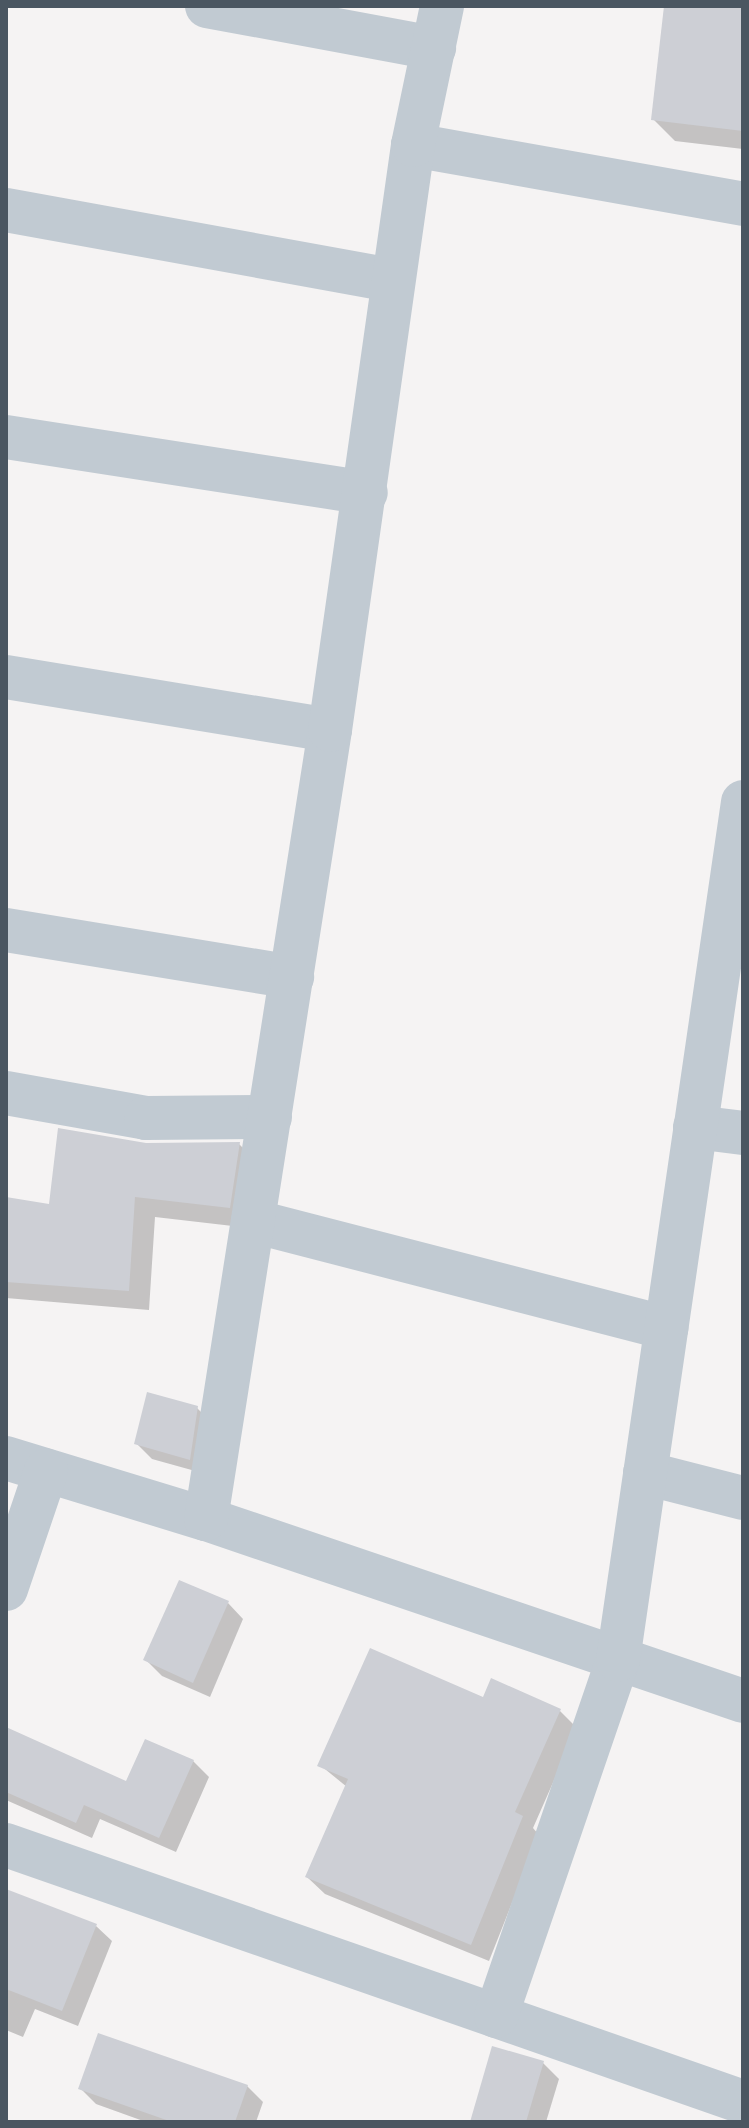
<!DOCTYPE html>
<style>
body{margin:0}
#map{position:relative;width:749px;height:2128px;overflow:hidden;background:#f5f3f3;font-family:"Work Sans",sans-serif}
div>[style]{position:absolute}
.shadow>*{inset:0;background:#0003}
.building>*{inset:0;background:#cdcfd5}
.minor>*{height:44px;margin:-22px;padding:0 22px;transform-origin:22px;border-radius:22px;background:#c1cad2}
span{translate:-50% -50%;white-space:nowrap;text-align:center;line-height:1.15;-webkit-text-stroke:6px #fff;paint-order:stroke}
.frame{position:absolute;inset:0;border:8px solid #4a5661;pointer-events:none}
</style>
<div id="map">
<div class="shadow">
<div style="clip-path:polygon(666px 6px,743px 6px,743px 149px,675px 141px,653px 119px)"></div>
<div style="clip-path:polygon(239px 1144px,260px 1165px,250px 1228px,155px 1217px,149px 1310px,6px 1298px,6px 1199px,50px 1206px,146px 1145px)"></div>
<div style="clip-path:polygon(197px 1408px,213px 1424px,206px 1474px,152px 1459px,136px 1443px)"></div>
<div style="clip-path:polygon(228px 1603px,243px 1619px,210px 1697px,162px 1676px,146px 1660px)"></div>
<div style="clip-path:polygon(484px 1699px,560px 1711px,577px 1728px,533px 1828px,539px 1835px,489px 1961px,325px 1894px,307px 1877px,347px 1787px,320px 1765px)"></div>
<div style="clip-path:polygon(6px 1747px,127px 1784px,193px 1761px,209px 1777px,176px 1852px,100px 1819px,92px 1838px,6px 1800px)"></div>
<div style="clip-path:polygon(6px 1891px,96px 1926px,112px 1941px,78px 2026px,35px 2009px,23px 2037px,6px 2030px)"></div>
<div style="clip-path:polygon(543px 2063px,559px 2079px,546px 2122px,482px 2122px)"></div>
<div style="clip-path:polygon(247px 2086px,263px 2102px,256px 2122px,146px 2122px,96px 2104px,80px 2088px)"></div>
</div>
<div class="building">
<div style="clip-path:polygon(664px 6px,743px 6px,743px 131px,651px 120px)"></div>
<div style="clip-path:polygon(58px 1128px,146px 1143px,240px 1142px,230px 1208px,135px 1197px,129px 1291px,6px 1282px,6px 1197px,49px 1204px)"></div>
<div style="clip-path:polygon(147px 1392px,198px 1406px,190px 1460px,134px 1444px)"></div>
<div style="clip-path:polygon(179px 1580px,229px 1601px,193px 1683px,143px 1660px)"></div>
<div style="clip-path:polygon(370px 1648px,483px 1697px,491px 1678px,561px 1709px,515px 1812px,523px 1816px,471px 1945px,305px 1877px,348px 1779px,317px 1766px)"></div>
<div style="clip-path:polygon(6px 1727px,126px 1781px,145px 1739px,194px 1760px,159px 1838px,84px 1805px,76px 1823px,6px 1792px)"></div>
<div style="clip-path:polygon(6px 1889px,97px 1924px,62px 2011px,6px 1989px)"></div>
<div style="clip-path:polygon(98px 2033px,248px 2085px,235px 2122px,172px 2122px,78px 2089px)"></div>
<div style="clip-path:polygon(492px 2046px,544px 2061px,526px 2122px,470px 2122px)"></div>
</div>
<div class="minor">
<div style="left:207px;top:6px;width:231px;rotate:10.5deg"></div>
<div style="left:413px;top:145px;width:335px;rotate:10.1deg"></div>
<div style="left:6px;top:210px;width:393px;rotate:10.3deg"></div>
<div style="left:6px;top:437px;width:364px;rotate:8.8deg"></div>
<div style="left:6px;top:677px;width:328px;rotate:9.3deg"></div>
<div style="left:6px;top:930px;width:290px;rotate:9.3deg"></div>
<div style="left:6px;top:1093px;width:142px;rotate:10.1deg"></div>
<div style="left:146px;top:1118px;width:124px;rotate:-0.5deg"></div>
<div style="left:695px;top:1127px;width:48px;rotate:7.1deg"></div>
<div style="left:253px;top:1221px;width:427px;rotate:14.5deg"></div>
<div style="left:6px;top:1458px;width:209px;rotate:17deg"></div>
<div style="left:206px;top:1519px;width:567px;rotate:18.72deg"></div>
<div style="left:645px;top:1473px;width:101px;rotate:14.3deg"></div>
<div style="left:206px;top:1519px;width:799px;rotate:-81.07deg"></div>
<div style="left:330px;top:730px;width:591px;rotate:-81.92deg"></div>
<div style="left:413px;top:145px;width:142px;rotate:-78.2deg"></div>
<div style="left:6px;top:1589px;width:125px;rotate:-71.3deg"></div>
<div style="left:6px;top:1845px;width:781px;rotate:19.22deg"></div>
<div style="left:496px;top:2016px;width:376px;rotate:-71.1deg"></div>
<div style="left:618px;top:1660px;width:867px;rotate:-81.71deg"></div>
</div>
<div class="frame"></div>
</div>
